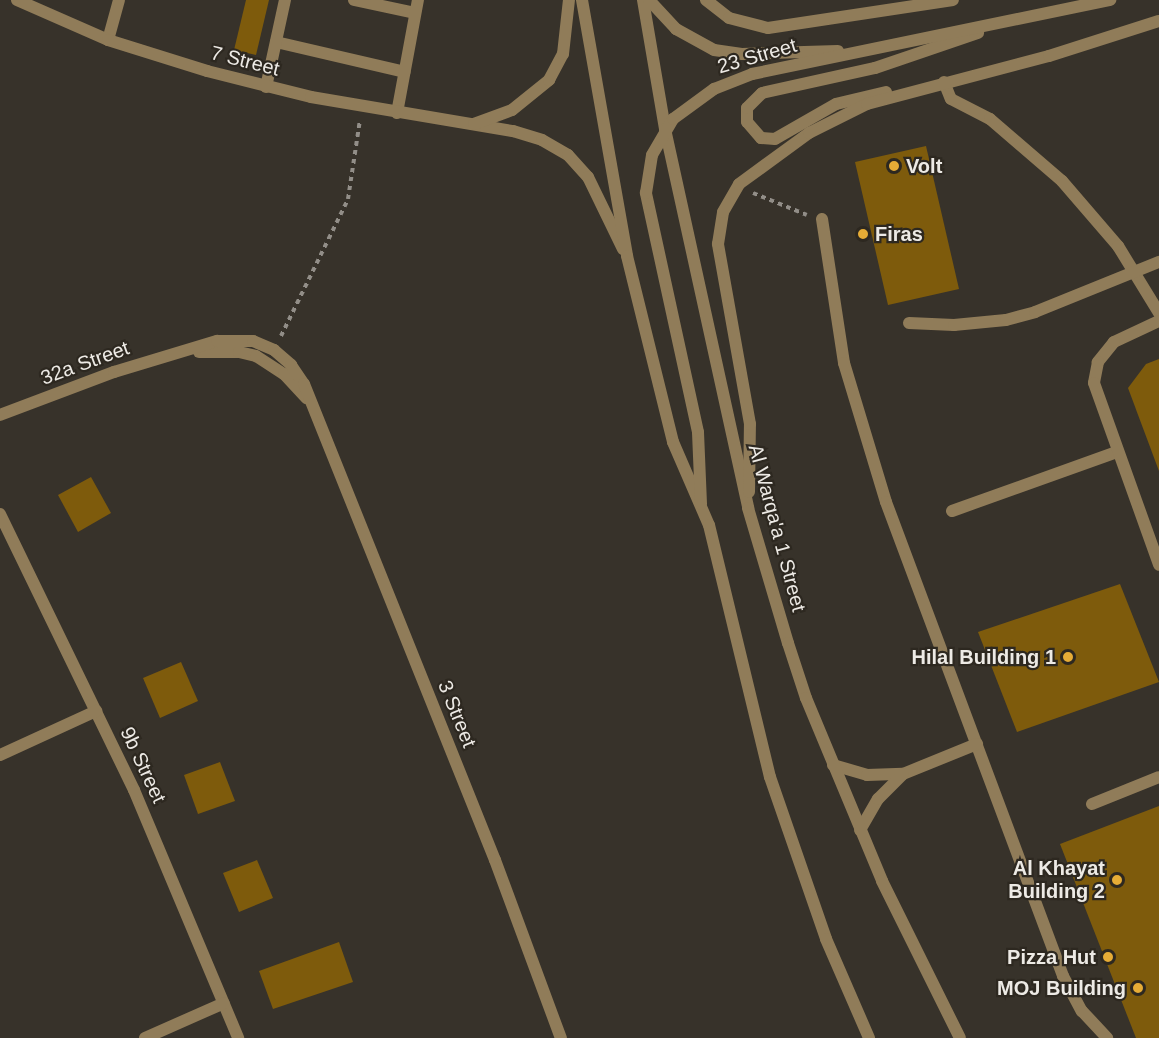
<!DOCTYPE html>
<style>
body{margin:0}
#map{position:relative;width:1159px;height:1038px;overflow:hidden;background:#37322a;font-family:Arial,sans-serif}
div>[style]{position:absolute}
.building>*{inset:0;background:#7e5b0c}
.path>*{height:4px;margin-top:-2px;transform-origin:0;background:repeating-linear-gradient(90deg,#928e88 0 4.5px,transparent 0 9px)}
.service>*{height:12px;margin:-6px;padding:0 6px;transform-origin:6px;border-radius:6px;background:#907c59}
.minor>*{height:12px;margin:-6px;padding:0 6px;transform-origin:6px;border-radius:6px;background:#907c59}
.tertiary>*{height:12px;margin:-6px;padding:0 6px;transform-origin:6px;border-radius:6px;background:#907c59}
.dots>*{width:16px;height:16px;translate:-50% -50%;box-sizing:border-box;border:3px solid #2d2820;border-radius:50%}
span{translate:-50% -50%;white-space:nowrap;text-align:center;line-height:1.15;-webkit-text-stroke:4.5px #2d2820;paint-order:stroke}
.street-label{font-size:20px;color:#edeae5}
.poi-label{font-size:20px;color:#edeae5;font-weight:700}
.left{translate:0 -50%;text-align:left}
.right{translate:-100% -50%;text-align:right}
</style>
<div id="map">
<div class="building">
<div style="clip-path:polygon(246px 0,269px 0,256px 55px,234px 50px)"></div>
<div style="clip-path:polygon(926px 146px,959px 289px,888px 305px,855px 162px)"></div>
<div style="clip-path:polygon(1159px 359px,1159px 471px,1128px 388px,1146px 364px)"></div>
<div style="clip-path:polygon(91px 477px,111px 513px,78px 532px,58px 495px)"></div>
<div style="clip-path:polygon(1120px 584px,1159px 682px,1017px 732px,978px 632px)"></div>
<div style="clip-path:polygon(181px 662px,198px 701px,160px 718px,143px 678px)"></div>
<div style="clip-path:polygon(220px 762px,235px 801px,198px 814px,184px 775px)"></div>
<div style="clip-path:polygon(1159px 806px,1159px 1038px,1136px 1038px,1060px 844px)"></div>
<div style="clip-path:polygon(257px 860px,273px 898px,239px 912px,223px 873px)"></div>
<div style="clip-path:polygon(339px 942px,353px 982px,273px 1009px,259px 971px)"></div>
</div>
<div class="path">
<div style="left:753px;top:193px;width:58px;rotate:22.2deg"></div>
<div style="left:281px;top:336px;width:153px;rotate:-63.9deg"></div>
<div style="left:348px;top:199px;width:80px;rotate:-81.4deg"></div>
</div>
<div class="service">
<div style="left:354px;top:0;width:62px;rotate:12deg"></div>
<div style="left:108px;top:40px;width:41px;rotate:-74.6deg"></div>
<div style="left:276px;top:42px;width:132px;rotate:13.1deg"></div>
<div style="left:944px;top:82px;width:18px;rotate:68deg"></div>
<div style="left:951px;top:99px;width:44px;rotate:27.1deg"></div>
<div style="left:990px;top:119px;width:95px;rotate:40.7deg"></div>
<div style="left:1062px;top:181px;width:86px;rotate:49.3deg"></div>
<div style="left:1118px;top:246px;width:79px;rotate:58.5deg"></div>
<div style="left:266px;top:87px;width:89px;rotate:-77.7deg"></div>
<div style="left:397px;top:113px;width:115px;rotate:-79.5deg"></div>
<div style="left:822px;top:219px;width:146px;rotate:81.3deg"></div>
<div style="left:844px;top:363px;width:145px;rotate:73.2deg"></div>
<div style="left:886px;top:502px;width:506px;rotate:69.52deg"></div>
<div style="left:1063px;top:976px;width:40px;rotate:62deg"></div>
<div style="left:1082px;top:1011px;width:37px;rotate:47deg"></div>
<div style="left:909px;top:323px;width:45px;rotate:2.5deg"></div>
<div style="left:954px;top:325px;width:52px;rotate:-5.5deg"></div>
<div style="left:1006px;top:320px;width:30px;rotate:-15deg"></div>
<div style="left:1035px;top:312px;width:134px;rotate:-22deg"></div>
<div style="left:952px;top:511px;width:175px;rotate:-19.7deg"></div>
<div style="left:833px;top:765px;width:35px;rotate:16deg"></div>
<div style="left:867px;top:775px;width:36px;rotate:-2deg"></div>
<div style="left:903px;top:774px;width:80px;rotate:-22.1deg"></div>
<div style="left:1092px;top:804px;width:72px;rotate:-21.9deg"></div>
<div style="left:860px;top:830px;width:36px;rotate:-60deg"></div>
<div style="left:878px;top:799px;width:35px;rotate:-45deg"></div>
</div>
<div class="minor">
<div style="left:706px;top:0;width:29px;rotate:38deg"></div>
<div style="left:729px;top:18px;width:40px;rotate:14.4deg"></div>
<div style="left:768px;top:28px;width:187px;rotate:-8.6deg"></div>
<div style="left:1159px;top:321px;width:50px;rotate:155deg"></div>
<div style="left:1114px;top:342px;width:26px;rotate:129deg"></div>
<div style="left:1098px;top:362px;width:21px;rotate:101deg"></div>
<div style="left:1094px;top:383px;width:193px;rotate:70.3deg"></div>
<div style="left:199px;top:352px;width:40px"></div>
<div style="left:239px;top:352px;width:17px;rotate:13deg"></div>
<div style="left:256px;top:356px;width:33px;rotate:33deg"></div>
<div style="left:284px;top:374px;width:33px;rotate:47deg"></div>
<div style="left:0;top:415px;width:122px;rotate:-20.7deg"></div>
<div style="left:114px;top:372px;width:108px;rotate:-16.8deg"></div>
<div style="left:217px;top:341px;width:36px"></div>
<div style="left:253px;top:341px;width:23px;rotate:23deg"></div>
<div style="left:274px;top:350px;width:23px;rotate:41deg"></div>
<div style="left:291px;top:365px;width:23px;rotate:56deg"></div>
<div style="left:304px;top:384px;width:513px;rotate:68.14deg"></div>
<div style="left:495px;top:860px;width:190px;rotate:69.7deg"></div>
<div style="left:0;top:514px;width:307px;rotate:64.1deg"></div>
<div style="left:134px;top:790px;width:269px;rotate:67.2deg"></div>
<div style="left:0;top:755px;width:106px;rotate:-24.6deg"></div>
<div style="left:145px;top:1038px;width:86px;rotate:-23.9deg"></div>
</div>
<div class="tertiary">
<div style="left:17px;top:0;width:99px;rotate:23.7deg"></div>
<div style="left:108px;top:40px;width:104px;rotate:17.4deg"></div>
<div style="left:207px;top:71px;width:107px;rotate:14deg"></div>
<div style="left:311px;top:97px;width:205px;rotate:9.6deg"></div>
<div style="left:513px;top:131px;width:30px;rotate:17deg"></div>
<div style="left:542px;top:140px;width:30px;rotate:30deg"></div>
<div style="left:568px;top:155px;width:30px;rotate:48deg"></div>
<div style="left:588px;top:177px;width:80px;rotate:64.1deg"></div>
<div style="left:582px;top:0;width:260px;rotate:80deg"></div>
<div style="left:627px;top:256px;width:192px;rotate:76.1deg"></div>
<div style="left:673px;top:442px;width:90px;rotate:66.6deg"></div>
<div style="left:709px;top:525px;width:259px;rotate:76.4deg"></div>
<div style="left:770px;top:777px;width:171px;rotate:70.9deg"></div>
<div style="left:826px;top:939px;width:108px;rotate:66.5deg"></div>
<div style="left:643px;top:0;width:131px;rotate:80.3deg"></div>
<div style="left:665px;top:129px;width:388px;rotate:77.6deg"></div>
<div style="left:748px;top:508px;width:141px;rotate:73.5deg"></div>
<div style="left:788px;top:643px;width:58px;rotate:71.9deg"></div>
<div style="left:806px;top:698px;width:198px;rotate:67.4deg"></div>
<div style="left:882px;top:881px;width:175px;rotate:63.6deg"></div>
<div style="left:649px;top:0;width:40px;rotate:47deg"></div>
<div style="left:676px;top:29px;width:43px;rotate:28.9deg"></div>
<div style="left:714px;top:50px;width:28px;rotate:8deg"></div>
<div style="left:742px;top:54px;width:96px;rotate:-1.8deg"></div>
<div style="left:886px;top:92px;width:51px;rotate:166.5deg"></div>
<div style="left:836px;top:104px;width:70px;rotate:150.2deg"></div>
<div style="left:775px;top:139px;width:14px;rotate:-176deg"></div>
<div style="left:761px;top:138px;width:21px;rotate:-131deg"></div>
<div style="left:747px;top:122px;width:14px;rotate:-90deg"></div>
<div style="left:747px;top:108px;width:21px;rotate:-45deg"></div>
<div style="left:762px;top:93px;width:116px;rotate:-12.5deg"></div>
<div style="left:875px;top:68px;width:109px;rotate:-18.8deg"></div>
<div style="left:474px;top:124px;width:40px;rotate:-20.2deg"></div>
<div style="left:512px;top:110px;width:48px;rotate:-39deg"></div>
<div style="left:549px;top:80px;width:30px;rotate:-62deg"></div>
<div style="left:563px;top:54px;width:54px;rotate:-83.7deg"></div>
<div style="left:749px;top:492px;width:68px;rotate:-89.2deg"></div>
<div style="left:750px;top:424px;width:183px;rotate:-100.1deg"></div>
<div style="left:718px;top:244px;width:32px;rotate:-81deg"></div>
<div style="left:723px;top:212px;width:32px;rotate:-60deg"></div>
<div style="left:739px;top:184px;width:87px;rotate:-36.1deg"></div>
<div style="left:809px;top:133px;width:65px;rotate:-26.6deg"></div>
<div style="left:867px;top:104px;width:188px;rotate:-14.8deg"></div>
<div style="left:1049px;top:56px;width:115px;rotate:-17.7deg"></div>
<div style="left:701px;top:504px;width:72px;rotate:-92.4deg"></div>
<div style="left:698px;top:432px;width:245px;rotate:-102.3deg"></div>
<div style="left:646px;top:193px;width:38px;rotate:-81deg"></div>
<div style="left:652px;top:155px;width:42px;rotate:-59.7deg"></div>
<div style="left:673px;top:119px;width:51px;rotate:-36.2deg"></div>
<div style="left:714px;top:89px;width:41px;rotate:-21.5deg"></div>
<div style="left:752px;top:74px;width:366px;rotate:-11.7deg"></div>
</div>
<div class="dots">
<div style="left:894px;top:166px;background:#e6ac36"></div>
<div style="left:863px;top:234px;background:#e6ac36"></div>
<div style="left:1068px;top:657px;background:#e6ac36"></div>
<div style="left:1117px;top:880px;background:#e6ac36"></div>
<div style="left:1108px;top:957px;background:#e6ac36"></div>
<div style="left:1138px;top:988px;background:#e6ac36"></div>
</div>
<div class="street-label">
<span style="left:757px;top:56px;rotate:-16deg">23 Street</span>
<span style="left:245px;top:61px;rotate:14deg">7 Street</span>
<span style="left:85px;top:363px;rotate:-20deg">32a Street</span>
<span style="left:777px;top:528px;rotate:75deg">Al Warqa'a 1 Street</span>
<span style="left:457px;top:714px;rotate:68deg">3 Street</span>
<span style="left:143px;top:765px;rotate:65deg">9b Street</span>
</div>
<div class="poi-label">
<span class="left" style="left:906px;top:166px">Volt</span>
<span class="left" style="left:875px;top:234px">Firas</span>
<span class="right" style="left:1056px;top:657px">Hilal Building 1</span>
<span class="right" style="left:1105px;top:880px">Al Khayat<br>Building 2</span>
<span class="right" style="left:1096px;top:957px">Pizza Hut</span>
<span class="right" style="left:1126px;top:988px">MOJ Building</span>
</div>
</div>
